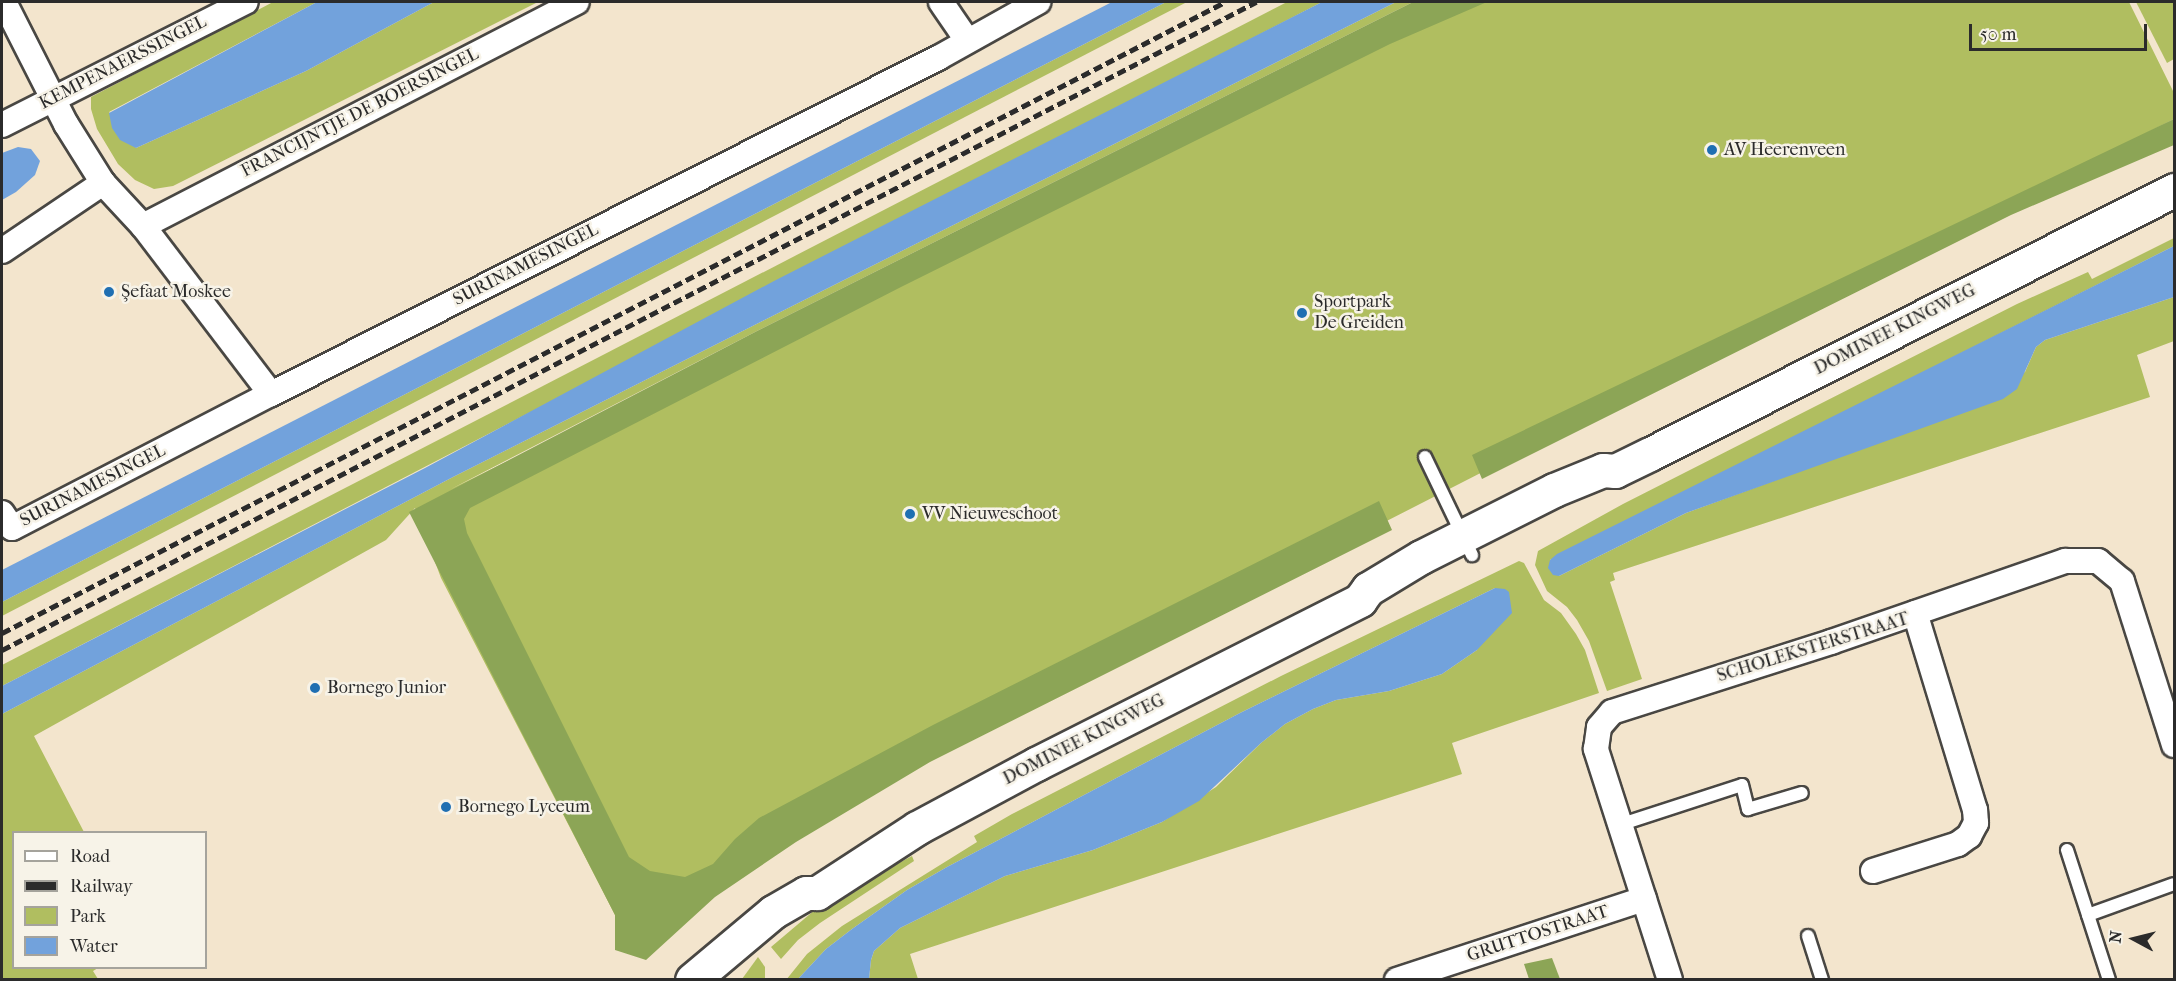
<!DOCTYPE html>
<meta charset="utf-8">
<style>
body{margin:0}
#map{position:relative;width:2176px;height:981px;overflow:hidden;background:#f3e5cd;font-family:"IM FELL French Canon",serif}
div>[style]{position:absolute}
.green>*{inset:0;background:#b0be60}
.forest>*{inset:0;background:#8ca556}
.water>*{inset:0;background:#72a2dc}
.roads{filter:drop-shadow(2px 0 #494743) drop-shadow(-2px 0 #494743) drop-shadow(0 2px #494743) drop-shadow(0 -2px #494743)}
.lane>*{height:12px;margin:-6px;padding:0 6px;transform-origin:6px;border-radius:6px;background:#fff}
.street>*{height:24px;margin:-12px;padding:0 12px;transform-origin:12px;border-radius:12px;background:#fff}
.secondary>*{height:33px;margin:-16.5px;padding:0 16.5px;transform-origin:16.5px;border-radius:16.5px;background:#fff}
.rail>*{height:4.5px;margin-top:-2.25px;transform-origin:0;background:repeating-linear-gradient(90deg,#2b2b2b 0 9px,transparent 0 13.5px)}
.dots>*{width:16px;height:16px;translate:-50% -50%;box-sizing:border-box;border:3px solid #f7f3e8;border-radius:50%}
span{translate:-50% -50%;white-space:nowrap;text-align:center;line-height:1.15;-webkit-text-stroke:5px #f7f3e8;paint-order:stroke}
.street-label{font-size:18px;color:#2b2b2b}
.poi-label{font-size:18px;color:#2b2b2b}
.left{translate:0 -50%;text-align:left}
.frame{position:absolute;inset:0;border:3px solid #2b2b2b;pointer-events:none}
.legend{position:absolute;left:12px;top:831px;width:195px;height:138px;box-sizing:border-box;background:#f7f3e8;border:2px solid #a5a39c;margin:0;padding:8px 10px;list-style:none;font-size:18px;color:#2b2b2b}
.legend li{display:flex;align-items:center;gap:12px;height:30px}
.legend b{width:30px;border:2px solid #a5a39c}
.north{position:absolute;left:2104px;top:909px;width:60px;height:60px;-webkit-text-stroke:4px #f7f3e8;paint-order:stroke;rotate:277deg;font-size:16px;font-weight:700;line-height:24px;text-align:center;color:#2b2b2b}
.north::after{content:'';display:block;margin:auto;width:21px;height:27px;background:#2b2b2b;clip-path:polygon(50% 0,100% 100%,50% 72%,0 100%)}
.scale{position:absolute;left:1969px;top:24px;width:178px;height:27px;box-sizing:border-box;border:3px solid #2b2b2b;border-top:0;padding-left:8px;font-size:18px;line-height:21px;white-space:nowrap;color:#2b2b2b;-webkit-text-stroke:4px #f7f3e8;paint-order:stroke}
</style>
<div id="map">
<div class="green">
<div style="clip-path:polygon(273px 2px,317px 2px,109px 112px,136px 148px,306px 71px,434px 2px,538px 2px,173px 186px,154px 189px,135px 180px,118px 164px,97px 129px,91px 109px,91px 97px)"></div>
<div style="clip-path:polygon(1166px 2px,1187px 2px,2px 616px,2px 602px)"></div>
<div style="clip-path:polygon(1287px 2px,1322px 2px,2px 686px,2px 665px)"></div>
<div style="clip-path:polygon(1396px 2px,1413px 2px,757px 331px,451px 489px,1443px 2px,2129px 2px,2174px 93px,2174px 119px,615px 915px,441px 578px,415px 508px,386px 540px,34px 736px,84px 832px,14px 832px,14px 968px,98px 968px,93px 971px,98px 979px,2px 980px,2px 714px,453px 477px)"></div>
<div style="clip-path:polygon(2136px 2px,2174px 2px,2174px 59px,2167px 63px)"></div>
<div style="clip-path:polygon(2174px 238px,2174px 246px,1550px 560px,1559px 576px,1686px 513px,1792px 474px,2025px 372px,2036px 347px,2045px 340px,2174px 297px,2174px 341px,2137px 355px,2150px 397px,1613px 573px,1615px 580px,1610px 582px,1642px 679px,1607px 691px,1589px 641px,1577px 620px,1567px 607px,1547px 591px,1535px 565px,1538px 551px,1623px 504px,2017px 304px,2088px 272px,2092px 279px)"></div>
<div style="clip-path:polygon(1519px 561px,1524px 563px,1544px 600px,1561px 613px,1576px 634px,1585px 650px,1599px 693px,1452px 743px,1462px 774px,910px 954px,918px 979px,869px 979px,871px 960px,874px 951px,900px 928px,1005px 876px,1093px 850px,1162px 822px,1216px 787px,1261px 743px,1285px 724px,1313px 709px,1336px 700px,1389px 691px,1442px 674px,1477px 650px,1495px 588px,1240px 713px,947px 867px,907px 890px,852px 929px,826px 949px,798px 979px,786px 980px,807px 954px,842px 926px,977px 842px,974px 836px,1012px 814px,1281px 676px)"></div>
<div style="clip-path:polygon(912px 856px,914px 861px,820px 923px,798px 940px,781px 959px,771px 947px,823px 903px)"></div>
<div style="clip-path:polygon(758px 957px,765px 967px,765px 979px,742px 979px)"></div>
</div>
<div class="forest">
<div style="clip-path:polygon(1413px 2px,1487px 2px,1390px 44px,901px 287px,470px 508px,464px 519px,467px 533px,629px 857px,650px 871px,685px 877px,713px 864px,735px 839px,759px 818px,933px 725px,1379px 501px,1392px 530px,930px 762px,796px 842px,715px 897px,646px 960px,615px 950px,615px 915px,409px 512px,757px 331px)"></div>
<div style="clip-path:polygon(2174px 119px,2174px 145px,2011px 215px,1482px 479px,1472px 455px)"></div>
<div style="clip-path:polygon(1552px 958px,1560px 979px,1529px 979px,1524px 964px)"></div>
</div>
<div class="water">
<div style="clip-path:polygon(317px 2px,434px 2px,306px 71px,136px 148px,120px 140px,112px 128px,109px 113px)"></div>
<div style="clip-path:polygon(1112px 2px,1166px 2px,2px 602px,2px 570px)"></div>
<div style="clip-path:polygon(1322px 2px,1396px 2px,453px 477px,2px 714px,2px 686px,425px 468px,774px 281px)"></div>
<div style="clip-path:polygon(18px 147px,31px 149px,40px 161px,35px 175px,16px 192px,2px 200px,2px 153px)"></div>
<div style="clip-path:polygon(2174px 246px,2174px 297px,2045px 340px,2036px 347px,2017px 389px,2003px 399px,1686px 513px,1559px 576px,1553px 575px,1548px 568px,1550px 560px,1557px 554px)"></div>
<div style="clip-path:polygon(1495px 588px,1505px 589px,1509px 592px,1512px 613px,1477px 650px,1442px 674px,1389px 691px,1336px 700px,1313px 709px,1285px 724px,1261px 743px,1199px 801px,1162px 822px,1093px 850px,1005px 876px,900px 928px,874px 951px,871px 960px,869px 979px,798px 979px,826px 949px,852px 929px,907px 890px,947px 867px,1240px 713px)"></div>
</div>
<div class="roads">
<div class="lane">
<div style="left:1425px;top:457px;width:109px;rotate:64.4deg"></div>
<div style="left:1619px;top:825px;width:129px;rotate:-18deg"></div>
<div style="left:1742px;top:785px;width:25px;rotate:76deg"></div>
<div style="left:1748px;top:809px;width:56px;rotate:-16.5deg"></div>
<div style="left:2067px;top:850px;width:137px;rotate:72.1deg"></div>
<div style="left:2088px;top:915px;width:91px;rotate:-19.8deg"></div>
<div style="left:1808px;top:936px;width:46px;rotate:72.3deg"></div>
</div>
<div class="street">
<div style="left:4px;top:2px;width:137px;rotate:63.1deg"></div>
<div style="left:66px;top:124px;width:70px;rotate:57.9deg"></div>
<div style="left:103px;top:183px;width:59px;rotate:47.1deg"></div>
<div style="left:143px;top:226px;width:211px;rotate:52.7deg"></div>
<div style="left:941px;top:2px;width:46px;rotate:55.6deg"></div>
<div style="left:2px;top:125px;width:273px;rotate:-26.8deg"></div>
<div style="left:143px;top:226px;width:488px;rotate:-27.3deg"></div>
<div style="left:2px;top:251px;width:122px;rotate:-34deg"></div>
<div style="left:2px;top:513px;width:18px;rotate:56deg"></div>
<div style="left:12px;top:528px;width:292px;rotate:-27.4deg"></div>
<div style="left:271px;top:394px;width:747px;rotate:-26.74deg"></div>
<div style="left:938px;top:58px;width:115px;rotate:-29.2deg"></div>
<div style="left:1873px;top:871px;width:89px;rotate:-17.6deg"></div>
<div style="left:1958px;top:844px;width:14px;rotate:-36deg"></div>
<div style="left:1969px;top:836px;width:15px;rotate:-62deg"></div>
<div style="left:1976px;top:823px;width:13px;rotate:-94deg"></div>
<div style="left:1975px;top:810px;width:206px;rotate:-106.9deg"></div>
<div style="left:1397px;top:980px;width:260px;rotate:-18.2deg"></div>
<div style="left:1670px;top:980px;width:243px;rotate:-107.8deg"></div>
<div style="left:1596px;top:749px;width:22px;rotate:-82deg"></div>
<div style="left:1599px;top:727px;width:20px;rotate:-49deg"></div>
<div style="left:1612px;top:712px;width:230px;rotate:-17.7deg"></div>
<div style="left:1831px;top:642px;width:248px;rotate:-19.1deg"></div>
<div style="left:2065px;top:561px;width:33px"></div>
<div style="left:2098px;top:561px;width:31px;rotate:40deg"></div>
<div style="left:2122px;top:581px;width:172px;rotate:72.4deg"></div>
</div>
<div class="secondary">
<div style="left:692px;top:980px;width:106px;rotate:-40deg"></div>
<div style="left:773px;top:912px;width:38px;rotate:-30deg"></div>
<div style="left:806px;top:893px;width:11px"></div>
<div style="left:817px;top:893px;width:119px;rotate:-33deg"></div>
<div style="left:917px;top:828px;width:135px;rotate:-28.3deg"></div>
<div style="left:1036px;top:764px;width:363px;rotate:-26.8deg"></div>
<div style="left:1360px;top:600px;width:14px;rotate:-54deg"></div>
<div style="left:1368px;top:589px;width:62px;rotate:-31.1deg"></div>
<div style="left:1421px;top:557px;width:149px;rotate:-26.7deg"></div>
<div style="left:1554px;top:490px;width:53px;rotate:-22.2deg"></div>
<div style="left:1603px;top:470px;width:12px;rotate:5deg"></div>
<div style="left:1615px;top:471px;width:39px;rotate:-26deg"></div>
<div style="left:1650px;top:454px;width:587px;rotate:-26.74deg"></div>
</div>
</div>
<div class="rail">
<div style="left:2px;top:633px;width:1376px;rotate:-27.29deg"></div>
<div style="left:2px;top:650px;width:1412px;rotate:-27.33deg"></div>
</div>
<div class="dots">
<div style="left:1712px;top:150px;background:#1f6fb2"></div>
<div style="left:109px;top:292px;background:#1f6fb2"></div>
<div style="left:1302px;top:313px;background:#1f6fb2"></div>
<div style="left:910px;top:514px;background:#1f6fb2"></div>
<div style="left:315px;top:688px;background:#1f6fb2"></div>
<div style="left:446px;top:807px;background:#1f6fb2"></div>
</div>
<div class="street-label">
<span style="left:123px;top:63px;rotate:-27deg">KEMPENAERSSINGEL</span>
<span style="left:360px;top:113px;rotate:-27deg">FRANCIJNTJE DE BOERSINGEL</span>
<span style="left:526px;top:265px;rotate:-27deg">SURINAMESINGEL</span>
<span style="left:1895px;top:330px;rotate:-27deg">DOMINEE KINGWEG</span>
<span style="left:93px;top:486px;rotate:-27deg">SURINAMESINGEL</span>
<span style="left:1813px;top:648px;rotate:-17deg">SCHOLEKSTERSTRAAT</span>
<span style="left:1084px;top:740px;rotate:-27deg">DOMINEE KINGWEG</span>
<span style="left:1538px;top:934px;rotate:-18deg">GRUTTOSTRAAT</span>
</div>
<div class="poi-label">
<span class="left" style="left:1724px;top:150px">AV Heerenveen</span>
<span class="left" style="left:121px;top:292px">Şefaat Moskee</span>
<span class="left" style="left:1314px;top:313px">Sportpark<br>De Greiden</span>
<span class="left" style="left:922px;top:514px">VV Nieuweschoot</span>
<span class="left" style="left:327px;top:688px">Bornego Junior</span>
<span class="left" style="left:458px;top:807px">Bornego Lyceum</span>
</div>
<div class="frame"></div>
<ul class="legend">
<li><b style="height:8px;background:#fff"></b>Road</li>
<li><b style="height:8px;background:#2b2b2b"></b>Railway</li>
<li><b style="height:16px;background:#b0be60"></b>Park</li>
<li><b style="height:16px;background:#72a2dc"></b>Water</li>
</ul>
<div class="north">N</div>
<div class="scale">50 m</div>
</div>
